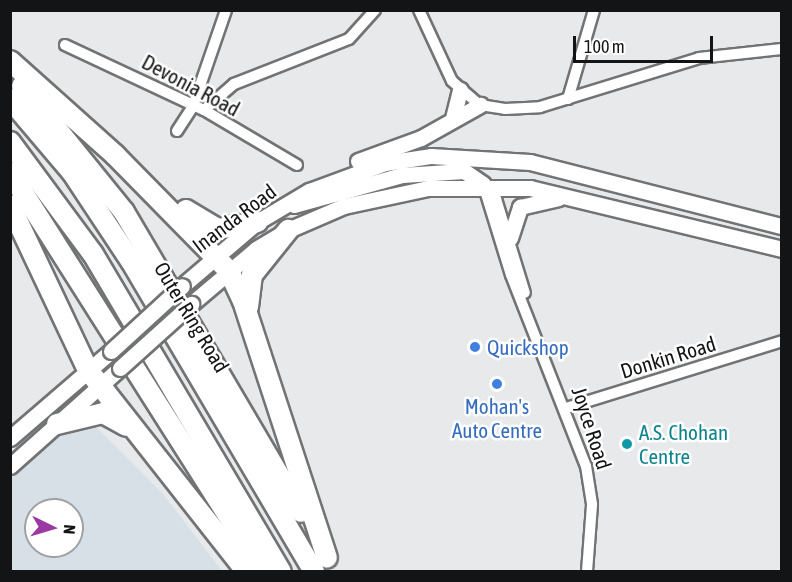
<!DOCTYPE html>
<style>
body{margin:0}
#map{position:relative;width:792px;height:582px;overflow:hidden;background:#e7e9eb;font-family:"Asap Condensed",sans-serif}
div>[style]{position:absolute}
.built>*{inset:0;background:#d7dfe7}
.roads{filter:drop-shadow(2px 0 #717374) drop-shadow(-2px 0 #717374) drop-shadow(0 2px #717374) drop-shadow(0 -2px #717374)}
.minor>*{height:10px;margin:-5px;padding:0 5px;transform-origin:5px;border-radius:5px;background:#fff}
.secondary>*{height:15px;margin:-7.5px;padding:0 7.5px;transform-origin:7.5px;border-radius:7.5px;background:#fff}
.motorway>*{height:20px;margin:-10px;padding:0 10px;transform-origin:10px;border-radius:10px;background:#fff}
.bridges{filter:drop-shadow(2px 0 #717374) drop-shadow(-2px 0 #717374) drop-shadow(0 2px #717374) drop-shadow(0 -2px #717374)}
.secondary-bridge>*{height:15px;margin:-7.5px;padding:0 7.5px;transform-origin:7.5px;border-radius:7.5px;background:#fff}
.dots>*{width:16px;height:16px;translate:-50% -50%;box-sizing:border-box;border:3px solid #fff;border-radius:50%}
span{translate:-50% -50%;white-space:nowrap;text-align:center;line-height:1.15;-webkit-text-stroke:5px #fff;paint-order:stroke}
.street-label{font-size:21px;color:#131415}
.shop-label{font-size:21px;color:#366cbe}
.left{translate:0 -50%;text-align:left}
.culture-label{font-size:21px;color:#0d838f}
.frame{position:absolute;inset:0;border:12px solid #131415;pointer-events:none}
.north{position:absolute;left:24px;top:498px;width:60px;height:60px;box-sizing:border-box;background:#fff;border:2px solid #a1a1a1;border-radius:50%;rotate:95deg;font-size:16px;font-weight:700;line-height:24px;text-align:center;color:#131415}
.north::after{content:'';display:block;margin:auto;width:21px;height:27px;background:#9939a1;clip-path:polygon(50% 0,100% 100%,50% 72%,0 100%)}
.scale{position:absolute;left:573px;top:36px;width:140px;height:27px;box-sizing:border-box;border:3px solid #131415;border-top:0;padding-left:8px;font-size:18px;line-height:21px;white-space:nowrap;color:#131415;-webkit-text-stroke:4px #fff;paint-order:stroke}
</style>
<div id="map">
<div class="built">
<div style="clip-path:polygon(evenodd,94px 425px,164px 495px,222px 571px,11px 571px,11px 479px,56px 438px,94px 425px,36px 510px,72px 510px,72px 546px,36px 546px,36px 510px)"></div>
</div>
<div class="roads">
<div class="minor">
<div style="left:419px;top:10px;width:78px;rotate:65.1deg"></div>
<div style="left:452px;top:81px;width:37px;rotate:41deg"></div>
<div style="left:480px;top:105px;width:25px;rotate:9deg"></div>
<div style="left:505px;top:109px;width:35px;rotate:-3deg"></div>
<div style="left:540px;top:107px;width:166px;rotate:-17.1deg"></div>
<div style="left:699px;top:58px;width:83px;rotate:-6.2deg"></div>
<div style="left:65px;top:45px;width:153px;rotate:25.1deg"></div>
<div style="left:204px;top:110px;width:108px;rotate:30.6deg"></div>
<div style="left:568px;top:99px;width:93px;rotate:-73.7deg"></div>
<div style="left:204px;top:110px;width:40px;rotate:-41deg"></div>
<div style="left:234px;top:84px;width:123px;rotate:-21.4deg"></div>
<div style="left:349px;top:39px;width:39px;rotate:-48deg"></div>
<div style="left:177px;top:131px;width:30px;rotate:-57deg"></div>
<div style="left:193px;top:106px;width:102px;rotate:-71deg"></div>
<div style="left:483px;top:184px;width:95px;rotate:72.9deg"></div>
<div style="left:511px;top:275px;width:205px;rotate:68.6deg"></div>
<div style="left:586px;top:466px;width:39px;rotate:81deg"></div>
<div style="left:592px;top:505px;width:67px;rotate:94.3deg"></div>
<div style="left:484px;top:186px;width:18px;rotate:47deg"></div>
<div style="left:496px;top:199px;width:98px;rotate:72.9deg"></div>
<div style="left:566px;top:408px;width:226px;rotate:-17.2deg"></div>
</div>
<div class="secondary">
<div style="left:453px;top:118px;width:29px;rotate:-76deg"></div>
<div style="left:358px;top:161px;width:67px;rotate:-20.1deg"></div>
<div style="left:421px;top:138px;width:68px;rotate:-29.2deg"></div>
<div style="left:294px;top:205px;width:112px;rotate:-15.5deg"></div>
<div style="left:402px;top:175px;width:62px;rotate:-3.7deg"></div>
<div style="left:464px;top:171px;width:23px;rotate:34deg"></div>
<div style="left:510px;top:238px;width:33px;rotate:-72deg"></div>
<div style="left:520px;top:207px;width:39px;rotate:-13deg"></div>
<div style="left:182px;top:286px;width:99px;rotate:-40.5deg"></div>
<div style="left:257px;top:222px;width:61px;rotate:-30.8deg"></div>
<div style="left:309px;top:191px;width:81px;rotate:-20.2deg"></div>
<div style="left:385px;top:163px;width:47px;rotate:-8.7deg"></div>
<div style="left:431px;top:156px;width:99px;rotate:3.5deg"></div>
<div style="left:530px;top:162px;width:260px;rotate:14.3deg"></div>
<div style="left:191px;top:304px;width:85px;rotate:-40.2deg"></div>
<div style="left:256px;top:249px;width:37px;rotate:-31deg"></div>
<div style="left:288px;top:230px;width:61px;rotate:-23.2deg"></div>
<div style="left:344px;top:206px;width:86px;rotate:-12.1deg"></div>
<div style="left:428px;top:188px;width:102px"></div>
<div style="left:530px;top:188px;width:259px;rotate:13.6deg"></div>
<div style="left:10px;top:438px;width:133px;rotate:-40.7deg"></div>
<div style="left:10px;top:466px;width:147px;rotate:-41.7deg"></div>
</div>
<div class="motorway">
<div style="left:10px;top:61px;width:141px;rotate:41.8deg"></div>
<div style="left:115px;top:155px;width:163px;rotate:45.5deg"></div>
<div style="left:229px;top:271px;width:33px;rotate:65deg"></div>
<div style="left:243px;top:301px;width:270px;rotate:71.9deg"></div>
<div style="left:22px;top:86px;width:162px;rotate:51deg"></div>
<div style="left:124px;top:212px;width:348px;rotate:59.5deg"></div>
<div style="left:10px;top:99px;width:96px;rotate:49.7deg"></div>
<div style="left:72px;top:172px;width:107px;rotate:56.5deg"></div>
<div style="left:131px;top:261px;width:361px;rotate:59.5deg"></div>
<div style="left:10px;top:142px;width:139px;rotate:53.5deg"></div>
<div style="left:93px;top:254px;width:369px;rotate:59.4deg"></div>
<div style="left:10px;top:172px;width:474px;rotate:57.6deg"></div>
<div style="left:10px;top:205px;width:183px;rotate:64.7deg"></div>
<div style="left:88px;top:370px;width:257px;rotate:51.8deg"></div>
<div style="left:186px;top:210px;width:37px;rotate:31deg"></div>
<div style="left:218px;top:229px;width:40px;rotate:-10deg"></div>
<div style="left:248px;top:307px;width:32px;rotate:-83deg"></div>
<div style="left:252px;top:275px;width:58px;rotate:-51.3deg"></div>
<div style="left:57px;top:424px;width:47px;rotate:-13.4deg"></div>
<div style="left:103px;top:413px;width:26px;rotate:29deg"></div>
</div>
</div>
<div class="bridges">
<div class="secondary-bridge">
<div style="left:111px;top:351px;width:96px;rotate:-42.5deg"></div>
<div style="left:120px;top:368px;width:96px;rotate:-42deg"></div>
</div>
</div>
<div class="dots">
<div style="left:475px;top:347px;background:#3f7fe0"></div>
<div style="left:497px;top:384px;background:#3f7fe0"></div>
<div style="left:627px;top:444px;background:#0f9aa8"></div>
</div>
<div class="street-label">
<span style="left:191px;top:85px;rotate:28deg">Devonia Road</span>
<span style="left:234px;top:218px;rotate:-37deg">Inanda Road</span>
<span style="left:192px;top:317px;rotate:59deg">Outer Ring Road</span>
<span style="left:668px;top:357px;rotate:-17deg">Donkin Road</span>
<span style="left:592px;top:428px;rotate:72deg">Joyce Road</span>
</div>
<div class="shop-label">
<span class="left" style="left:487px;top:347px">Quickshop</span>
<span style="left:497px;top:418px">Mohan's<br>Auto Centre</span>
</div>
<div class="culture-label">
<span class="left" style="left:639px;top:444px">A.S. Chohan<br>Centre</span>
</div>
<div class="frame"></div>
<div class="north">N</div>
<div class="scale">100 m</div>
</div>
